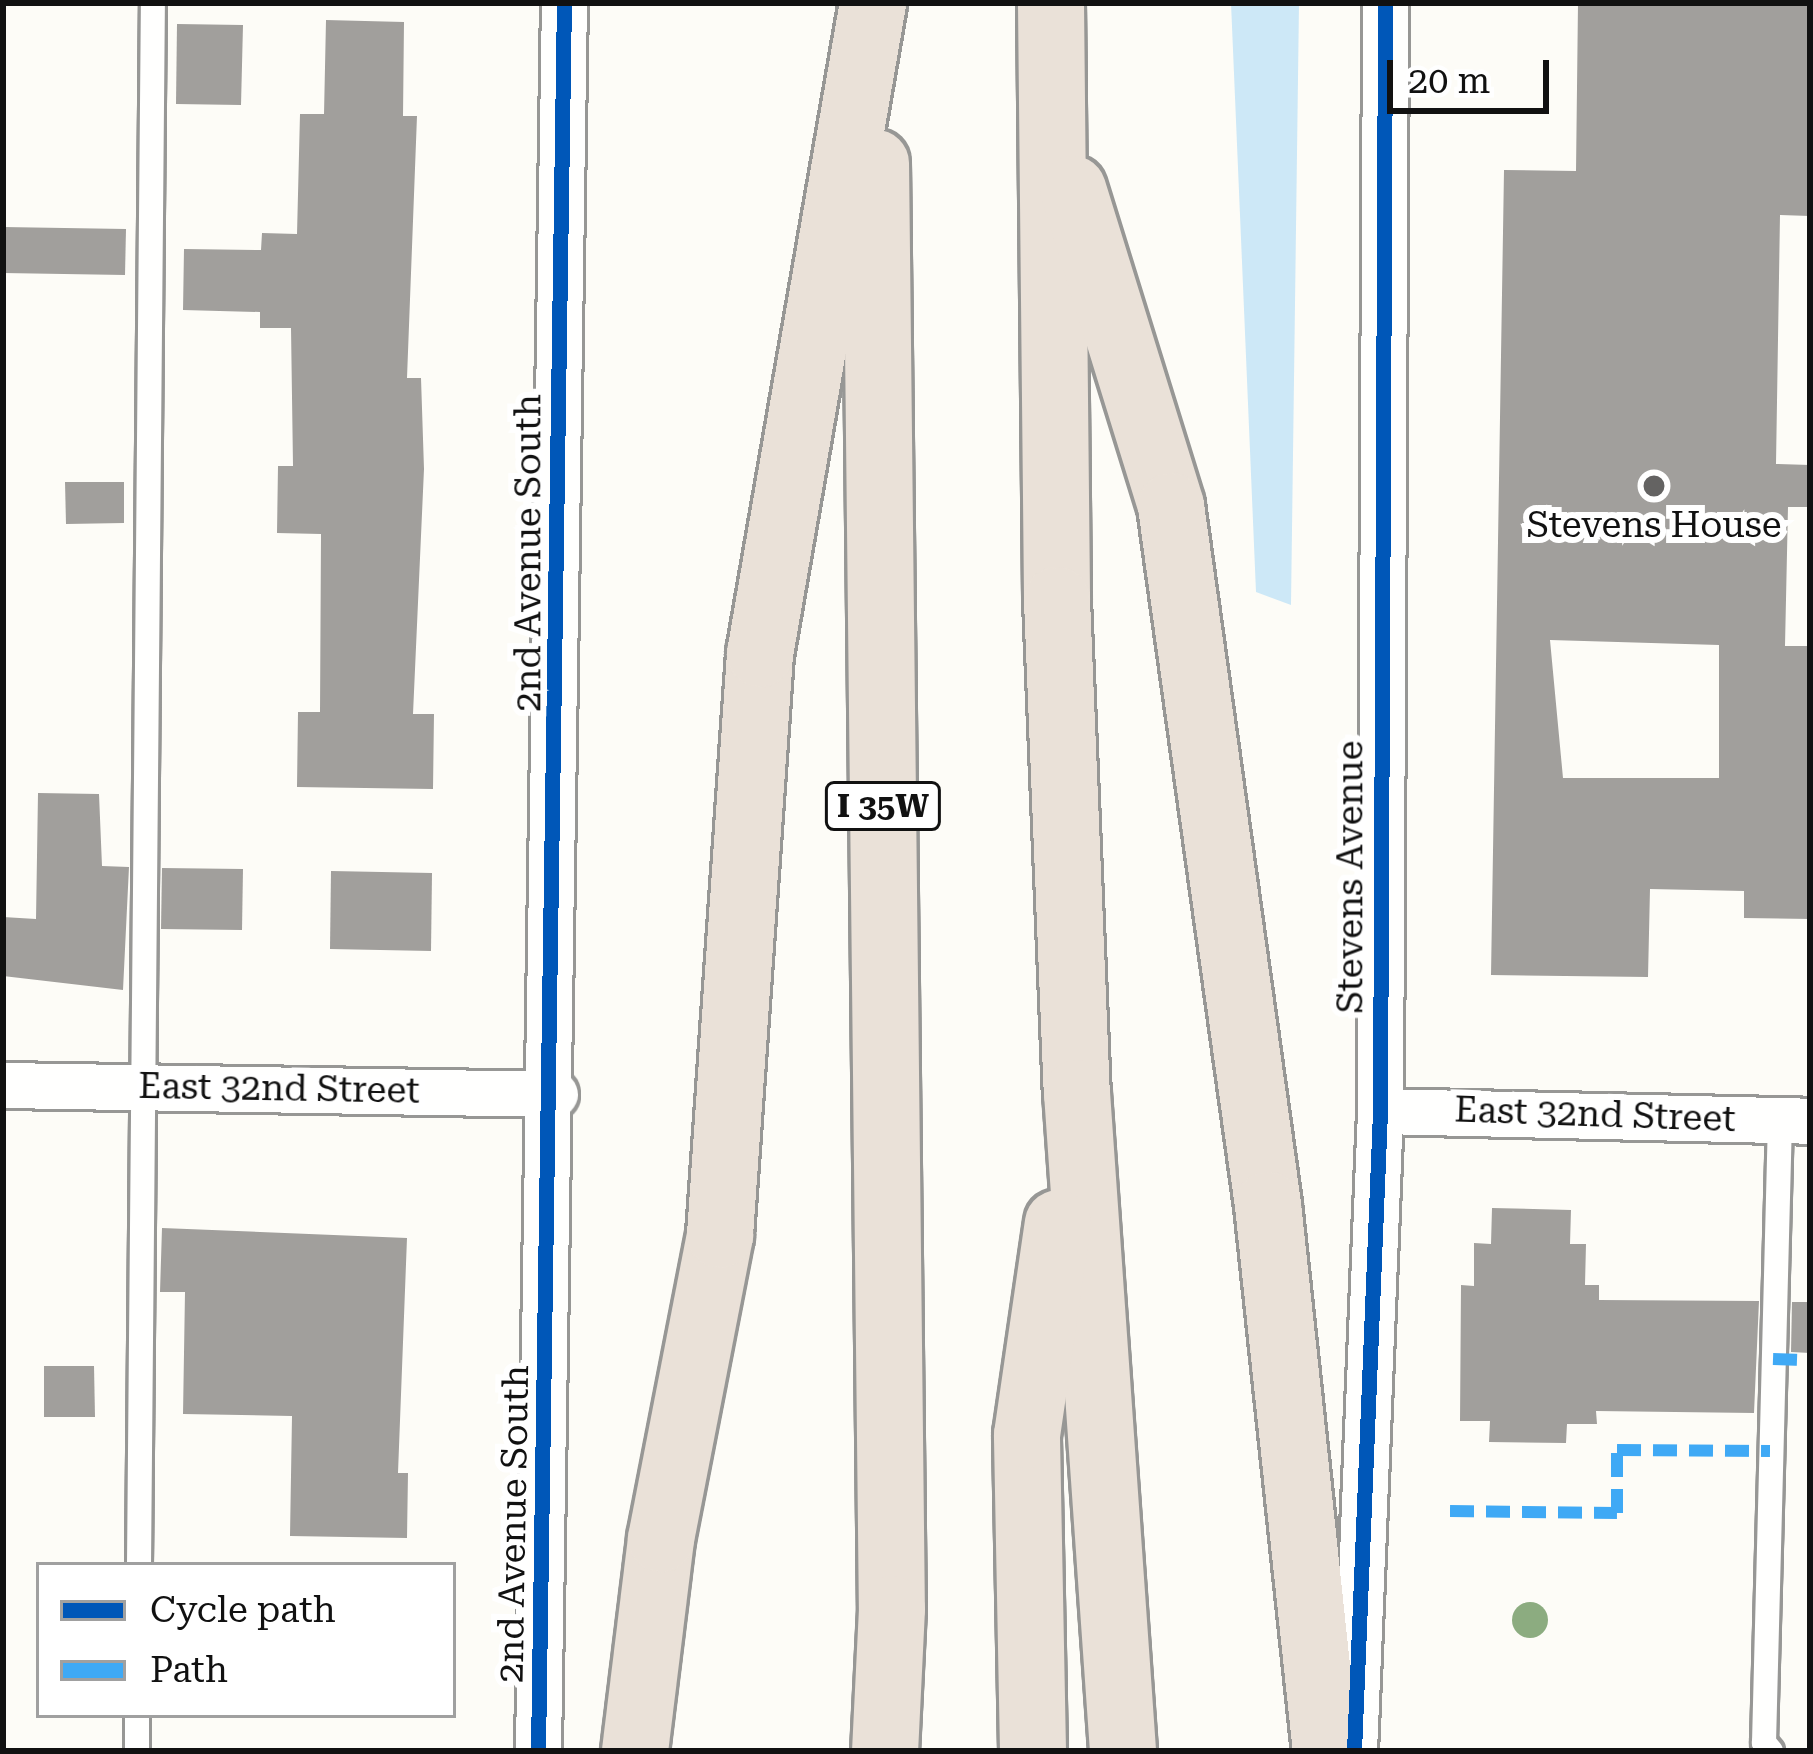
<!DOCTYPE html>
<style>
body{margin:0}
#map{position:relative;width:1813px;height:1754px;overflow:hidden;background:#fdfcf7;font-family:"Roboto Serif",serif}
div>[style]{position:absolute}
.water>*{inset:0;background:#cde8f7}
.building>*{inset:0;background:#a19f9c}
.roads{filter:drop-shadow(3px 0 #979795) drop-shadow(-3px 0 #979795) drop-shadow(0 3px #979795) drop-shadow(0 -3px #979795)}
.service>*{height:24px;margin:-12px;padding:0 12px;transform-origin:12px;border-radius:12px;background:#fffffe}
.minor>*{height:45px;margin:-22.5px;padding:0 22.5px;transform-origin:22.5px;border-radius:22.5px;background:#fffffe}
.motorway>*{height:66px;margin:-33px;padding:0 33px;transform-origin:33px;border-radius:33px;background:#eae1d8}
.quiet>*{height:12px;margin-top:-6px;transform-origin:0;background:repeating-linear-gradient(90deg,#3fa9f5 0 24px,transparent 0 36px)}
.cycleway>*{height:15px;margin:-7.5px;padding:0 7.5px;transform-origin:7.5px;border-radius:7.5px;background:#0057b8}
.trees>*{width:36px;height:36px;margin:-18px;border-radius:50%;background:#8cac80}
.dots>*{width:33px;height:33px;translate:-50% -50%;box-sizing:border-box;border:6px solid #fff;border-radius:50%}
span{translate:-50% -50%;white-space:nowrap;text-align:center;line-height:1.15;-webkit-text-stroke:12px #fff;paint-order:stroke}
.shield-label span{padding:3px 9px;background:#fff;border:3px solid;border-radius:9px;-webkit-text-stroke-width:0}
.shield-label{font-size:33px;color:#111;font-weight:700}
.poi-label{font-size:36px;color:#111}
.street-label{font-size:36px;color:#111}
.frame{position:absolute;inset:0;border:6px solid #111;pointer-events:none}
.legend{position:absolute;left:36px;top:1562px;width:420px;height:156px;box-sizing:border-box;background:#fff;border:3px solid #a0a0a0;margin:0;padding:15px 21px;list-style:none;font-size:36px;color:#111}
.legend li{display:flex;align-items:center;gap:24px;height:60px}
.legend b{width:60px;border:3px solid #a0a0a0}
.scale{position:absolute;left:1387px;top:60px;width:162px;height:54px;box-sizing:border-box;border:6px solid #111;border-top:0;padding-left:15px;font-size:36px;line-height:42px;white-space:nowrap;color:#111;-webkit-text-stroke:9px #fff;paint-order:stroke}
</style>
<div id="map">
<div class="water">
<div style="clip-path:polygon(1231px 3px,1299px 3px,1291px 605px,1256px 592px)"></div>
</div>
<div class="building">
<div style="clip-path:polygon(evenodd,1578px 3px,1810px 3px,1810px 216px,1780px 215px,1776px 464px,1810px 465px,1810px 507px,1788px 507px,1785px 646px,1810px 646px,1810px 919px,1744px 918px,1744px 891px,1650px 889px,1648px 977px,1491px 975px,1504px 170px,1576px 171px,1578px 3px,1550px 640px,1719px 645px,1719px 778px,1563px 778px,1550px 640px)"></div>
<div style="clip-path:polygon(326px 20px,404px 22px,403px 116px,417px 116px,407px 378px,421px 378px,424px 469px,413px 714px,434px 714px,433px 789px,297px 787px,298px 712px,320px 712px,321px 534px,277px 533px,278px 466px,293px 466px,291px 328px,260px 328px,260px 312px,183px 310px,184px 249px,261px 250px,262px 233px,297px 234px,300px 114px,324px 114px)"></div>
<div style="clip-path:polygon(177px 24px,243px 25px,241px 105px,176px 104px)"></div>
<div style="clip-path:polygon(3px 227px,126px 229px,125px 275px,3px 273px)"></div>
<div style="clip-path:polygon(65px 482px,124px 482px,124px 523px,66px 524px)"></div>
<div style="clip-path:polygon(38px 793px,99px 794px,102px 866px,129px 867px,123px 990px,3px 976px,3px 917px,36px 919px)"></div>
<div style="clip-path:polygon(162px 868px,243px 869px,242px 930px,161px 929px)"></div>
<div style="clip-path:polygon(331px 871px,432px 873px,431px 951px,330px 949px)"></div>
<div style="clip-path:polygon(1492px 1208px,1571px 1210px,1570px 1244px,1586px 1244px,1585px 1285px,1599px 1285px,1599px 1300px,1759px 1301px,1754px 1413px,1596px 1411px,1597px 1424px,1567px 1424px,1566px 1443px,1489px 1442px,1490px 1421px,1460px 1421px,1461px 1285px,1474px 1286px,1474px 1243px,1491px 1244px)"></div>
<div style="clip-path:polygon(162px 1228px,407px 1238px,398px 1473px,408px 1473px,407px 1538px,290px 1536px,292px 1416px,183px 1414px,185px 1292px,160px 1292px)"></div>
<div style="clip-path:polygon(1792px 1302px,1810px 1302px,1810px 1353px,1791px 1352px)"></div>
<div style="clip-path:polygon(44px 1366px,94px 1366px,95px 1417px,44px 1417px)"></div>
</div>
<div class="roads">
<div class="service">
<div style="left:139px;top:1565px;width:1562px;rotate:-89.49deg"></div>
<div style="left:137px;top:1751px;width:36px;rotate:-90deg"></div>
<div style="left:1771px;top:1751px;width:11px;rotate:-131deg"></div>
<div style="left:1764px;top:1743px;width:623px;rotate:-88.53deg"></div>
</div>
<div class="minor">
<div style="left:3px;top:1085px;width:552px;rotate:0.93deg"></div>
<div style="left:1380px;top:1111px;width:430px;rotate:1.3deg"></div>
<div style="left:538px;top:1751px;width:1748px;rotate:-89.15deg"></div>
<div style="left:1354px;top:1751px;width:641px;rotate:-87.67deg"></div>
<div style="left:1380px;top:1111px;width:1108px;rotate:-89.74deg"></div>
</div>
<div class="motorway">
<div style="left:1051px;top:3px;width:597px;rotate:89.42deg"></div>
<div style="left:1057px;top:600px;width:493px;rotate:87.7deg"></div>
<div style="left:1077px;top:1093px;width:660px;rotate:86deg"></div>
<div style="left:876px;top:163px;width:1446px;rotate:89.37deg"></div>
<div style="left:892px;top:1609px;width:142px;rotate:92.8deg"></div>
<div style="left:1073px;top:189px;width:332px;rotate:72.8deg"></div>
<div style="left:1171px;top:506px;width:706px;rotate:82.1deg"></div>
<div style="left:1268px;top:1205px;width:549px;rotate:83.94deg"></div>
<div style="left:635px;top:1751px;width:214px;rotate:-83deg"></div>
<div style="left:661px;top:1539px;width:310px;rotate:-79deg"></div>
<div style="left:720px;top:1235px;width:582px;rotate:-86.06deg"></div>
<div style="left:760px;top:654px;width:661px;rotate:-80.15deg"></div>
<div style="left:1033px;top:1751px;width:316px;rotate:-91.1deg"></div>
<div style="left:1027px;top:1435px;width:214px;rotate:-81.7deg"></div>
</div>
</div>
<div class="quiet">
<div style="left:1773px;top:1359px;width:37px;rotate:2deg"></div>
<div style="left:1450px;top:1511px;width:167px;rotate:0.7deg"></div>
<div style="left:1617px;top:1513px;width:63px;rotate:-90deg"></div>
<div style="left:1617px;top:1450px;width:153px;rotate:0.4deg"></div>
</div>
<div class="cycleway">
<div style="left:538px;top:1751px;width:1748px;rotate:-89.15deg"></div>
<div style="left:1354px;top:1751px;width:641px;rotate:-87.67deg"></div>
<div style="left:1380px;top:1111px;width:1108px;rotate:-89.74deg"></div>
</div>
<div class="trees">
<div style="left:1530px;top:1620px"></div>
</div>
<div class="dots">
<div style="left:1654px;top:486px;background:#646362"></div>
</div>
<div class="shield-label">
<span style="left:883px;top:806px">I 35W</span>
</div>
<div class="poi-label">
<span style="left:1654px;top:526px">Stevens House</span>
</div>
<div class="street-label">
<span style="left:529px;top:553px;rotate:-90deg">2nd Avenue South</span>
<span style="left:1351px;top:877px;rotate:-90deg">Stevens Avenue</span>
<span style="left:279px;top:1089px;rotate:1deg">East 32nd Street</span>
<span style="left:1595px;top:1115px;rotate:2deg">East 32nd Street</span>
<span style="left:514px;top:1524px;rotate:-89deg">2nd Avenue South</span>
</div>
<div class="frame"></div>
<ul class="legend">
<li><b style="height:15px;background:#0057b8"></b>Cycle path</li>
<li><b style="height:15px;background:#3fa9f5"></b>Path</li>
</ul>
<div class="scale">20 m</div>
</div>
